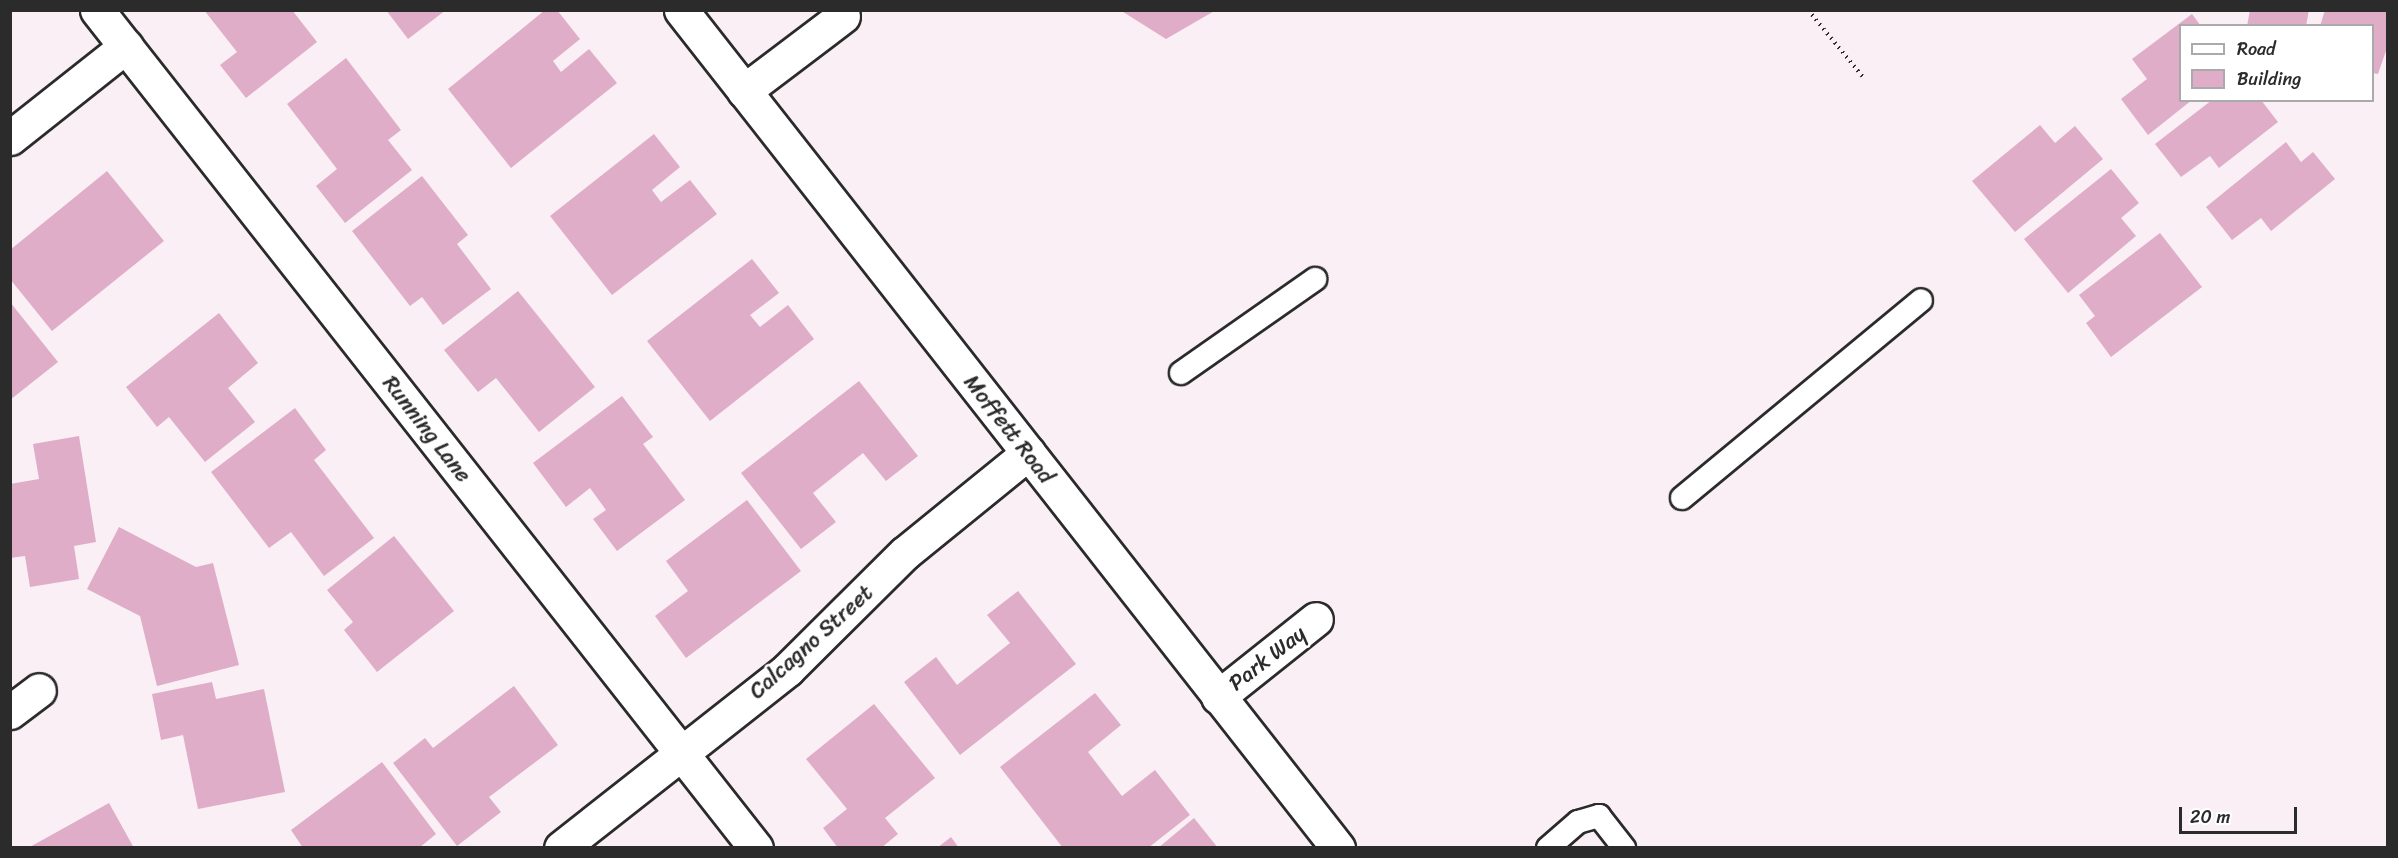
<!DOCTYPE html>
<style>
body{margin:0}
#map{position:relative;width:2398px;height:858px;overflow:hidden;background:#f9eff4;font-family:Sriracha,sans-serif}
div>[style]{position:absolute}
.building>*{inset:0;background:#e0adc9}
.path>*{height:4px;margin-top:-2px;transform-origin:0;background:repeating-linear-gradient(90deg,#2b2b2b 0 1.5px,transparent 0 6px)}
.roads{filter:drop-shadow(2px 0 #2b2b2b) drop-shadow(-2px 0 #2b2b2b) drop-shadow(0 2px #2b2b2b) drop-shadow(0 -2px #2b2b2b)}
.service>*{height:22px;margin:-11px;padding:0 11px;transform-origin:11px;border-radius:11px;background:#fff}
.minor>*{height:33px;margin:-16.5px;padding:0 16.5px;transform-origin:16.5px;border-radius:16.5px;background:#fff}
span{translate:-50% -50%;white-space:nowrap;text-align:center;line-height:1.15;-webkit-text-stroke:5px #fff;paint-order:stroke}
.street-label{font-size:22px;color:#2b2b2b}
.frame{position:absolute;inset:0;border:12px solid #2b2b2b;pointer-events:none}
.legend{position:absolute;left:2179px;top:24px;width:195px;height:78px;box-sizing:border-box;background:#fff;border:2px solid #aaa;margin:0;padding:8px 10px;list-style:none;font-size:18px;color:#2b2b2b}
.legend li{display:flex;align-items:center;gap:12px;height:30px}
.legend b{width:30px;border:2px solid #aaa}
.scale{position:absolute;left:2179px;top:807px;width:118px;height:27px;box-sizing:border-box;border:3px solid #2b2b2b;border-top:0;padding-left:8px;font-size:18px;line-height:21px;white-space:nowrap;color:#2b2b2b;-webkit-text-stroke:4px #fff;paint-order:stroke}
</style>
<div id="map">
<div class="building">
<div style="clip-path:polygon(204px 10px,292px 10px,317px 42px,246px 98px,220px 65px,237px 52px)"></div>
<div style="clip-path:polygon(386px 10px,446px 10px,408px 39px)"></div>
<div style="clip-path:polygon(545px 10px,557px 10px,580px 39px,553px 61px,561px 72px,589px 49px,617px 83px,511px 168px,448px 89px)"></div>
<div style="clip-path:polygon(1120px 10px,1216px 10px,1166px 39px)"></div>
<div style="clip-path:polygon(2250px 10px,2309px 10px,2306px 26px,2247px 26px)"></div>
<div style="clip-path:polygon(2325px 10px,2388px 10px,2388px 45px,2378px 74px,2372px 73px,2372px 26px,2320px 26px)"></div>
<div style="clip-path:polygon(2192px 14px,2201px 26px,2180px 26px,2180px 100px,2192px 100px,2148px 135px,2121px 99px,2147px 79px,2132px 59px)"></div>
<div style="clip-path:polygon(346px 58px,401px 130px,388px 140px,412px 170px,345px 223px,316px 186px,337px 169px,287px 104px)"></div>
<div style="clip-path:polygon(2212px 100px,2261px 100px,2278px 122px,2219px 168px,2210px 156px,2181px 177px,2155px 144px)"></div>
<div style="clip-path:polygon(2040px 125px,2055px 143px,2075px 126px,2103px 159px,2015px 232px,1972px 181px)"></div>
<div style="clip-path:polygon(654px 134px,680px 167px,652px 190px,661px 202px,690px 180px,717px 214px,612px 295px,550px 216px)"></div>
<div style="clip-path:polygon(2286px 142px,2301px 162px,2313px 152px,2335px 179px,2271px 231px,2261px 218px,2232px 240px,2206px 207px)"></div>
<div style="clip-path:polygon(2111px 169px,2139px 203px,2121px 218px,2136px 236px,2068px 293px,2024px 239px)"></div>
<div style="clip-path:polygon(107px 171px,164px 241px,52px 331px,10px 279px,10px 250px)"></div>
<div style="clip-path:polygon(422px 176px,468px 235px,457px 244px,491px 289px,443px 325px,422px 297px,410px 306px,352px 231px)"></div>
<div style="clip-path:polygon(2160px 233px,2202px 287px,2111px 357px,2086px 323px,2095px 316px,2079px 295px)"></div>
<div style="clip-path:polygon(752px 259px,779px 293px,750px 315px,760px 327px,788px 305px,814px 339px,710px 421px,647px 341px)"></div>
<div style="clip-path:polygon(518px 291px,595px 387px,539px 432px,496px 378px,478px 392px,444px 350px)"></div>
<div style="clip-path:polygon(10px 302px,58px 362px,10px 400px)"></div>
<div style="clip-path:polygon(219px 313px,258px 363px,228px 388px,255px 422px,205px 462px,169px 417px,157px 427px,126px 387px)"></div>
<div style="clip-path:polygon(859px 381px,918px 456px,886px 481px,863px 453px,813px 493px,836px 522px,801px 549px,741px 473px)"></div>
<div style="clip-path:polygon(622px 396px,653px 437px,643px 444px,685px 500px,617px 551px,593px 519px,606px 510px,590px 488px,566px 507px,533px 463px)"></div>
<div style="clip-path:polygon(295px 408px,326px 450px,314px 460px,374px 538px,324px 576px,291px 532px,269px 548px,211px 472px)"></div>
<div style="clip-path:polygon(79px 436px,96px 542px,74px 546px,79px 579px,30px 587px,25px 556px,10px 558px,10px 484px,39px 479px,33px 444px)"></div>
<div style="clip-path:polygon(747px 500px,801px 571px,686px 658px,655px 616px,688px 591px,666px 561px)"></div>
<div style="clip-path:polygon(119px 527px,196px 567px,213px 563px,239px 665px,157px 686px,140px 616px,87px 589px)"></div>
<div style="clip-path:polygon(394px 536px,454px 611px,377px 672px,344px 630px,353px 622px,327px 590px)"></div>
<div style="clip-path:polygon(1018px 591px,1076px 664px,960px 755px,904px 682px,936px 657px,957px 685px,1010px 643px,987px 615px)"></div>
<div style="clip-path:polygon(212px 682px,216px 699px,264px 689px,285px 792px,198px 809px,183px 735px,161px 740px,152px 694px)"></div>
<div style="clip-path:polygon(514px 686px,558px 745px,489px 797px,501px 812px,457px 846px,393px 763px,425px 738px,433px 748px)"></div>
<div style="clip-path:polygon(1095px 693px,1121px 725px,1088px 752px,1122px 796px,1155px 770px,1190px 815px,1148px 848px,1063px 848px,1000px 767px)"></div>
<div style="clip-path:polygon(874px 704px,935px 778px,885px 818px,898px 834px,881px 848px,838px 848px,823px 828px,847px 809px,806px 759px)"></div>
<div style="clip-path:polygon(382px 762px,436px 834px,419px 848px,303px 848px,291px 830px)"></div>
<div style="clip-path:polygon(109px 803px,134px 848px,28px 848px)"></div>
<div style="clip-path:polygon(1194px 818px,1218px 848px,1158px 848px)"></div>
<div style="clip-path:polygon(951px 837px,959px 848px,937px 848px)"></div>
</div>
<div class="path">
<div style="left:1808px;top:10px;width:87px;rotate:50.6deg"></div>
</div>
<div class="roads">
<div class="service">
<div style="left:1181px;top:373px;width:164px;rotate:-35deg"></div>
<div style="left:1682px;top:498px;width:310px;rotate:-39.6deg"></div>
<div style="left:1548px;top:848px;width:40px;rotate:-41deg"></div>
<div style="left:1578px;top:822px;width:22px;rotate:-16deg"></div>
<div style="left:1599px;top:816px;width:41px;rotate:52deg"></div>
</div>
<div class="minor">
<div style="left:97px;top:10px;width:1066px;rotate:51.82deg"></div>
<div style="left:681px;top:10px;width:1065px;rotate:51.9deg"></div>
<div style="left:744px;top:91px;width:124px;rotate:-37.1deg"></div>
<div style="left:10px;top:138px;width:148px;rotate:-38.4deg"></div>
<div style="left:1218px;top:697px;width:125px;rotate:-38.5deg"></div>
<div style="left:10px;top:712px;width:36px;rotate:-37deg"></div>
<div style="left:561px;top:848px;width:288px;rotate:-38.2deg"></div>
<div style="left:787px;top:670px;width:166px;rotate:-44.8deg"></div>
<div style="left:905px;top:553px;width:159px;rotate:-39.1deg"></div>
</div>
</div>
<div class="street-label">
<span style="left:427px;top:429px;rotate:52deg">Running Lane</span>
<span style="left:1009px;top:429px;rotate:52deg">Moffett Road</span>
<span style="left:811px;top:642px;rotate:-42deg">Calcagno Street</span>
<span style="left:1267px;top:658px;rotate:-38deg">Park Way</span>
</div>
<div class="frame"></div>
<ul class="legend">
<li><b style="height:8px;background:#fff"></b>Road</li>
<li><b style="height:16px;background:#e0adc9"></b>Building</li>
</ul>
<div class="scale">20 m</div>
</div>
